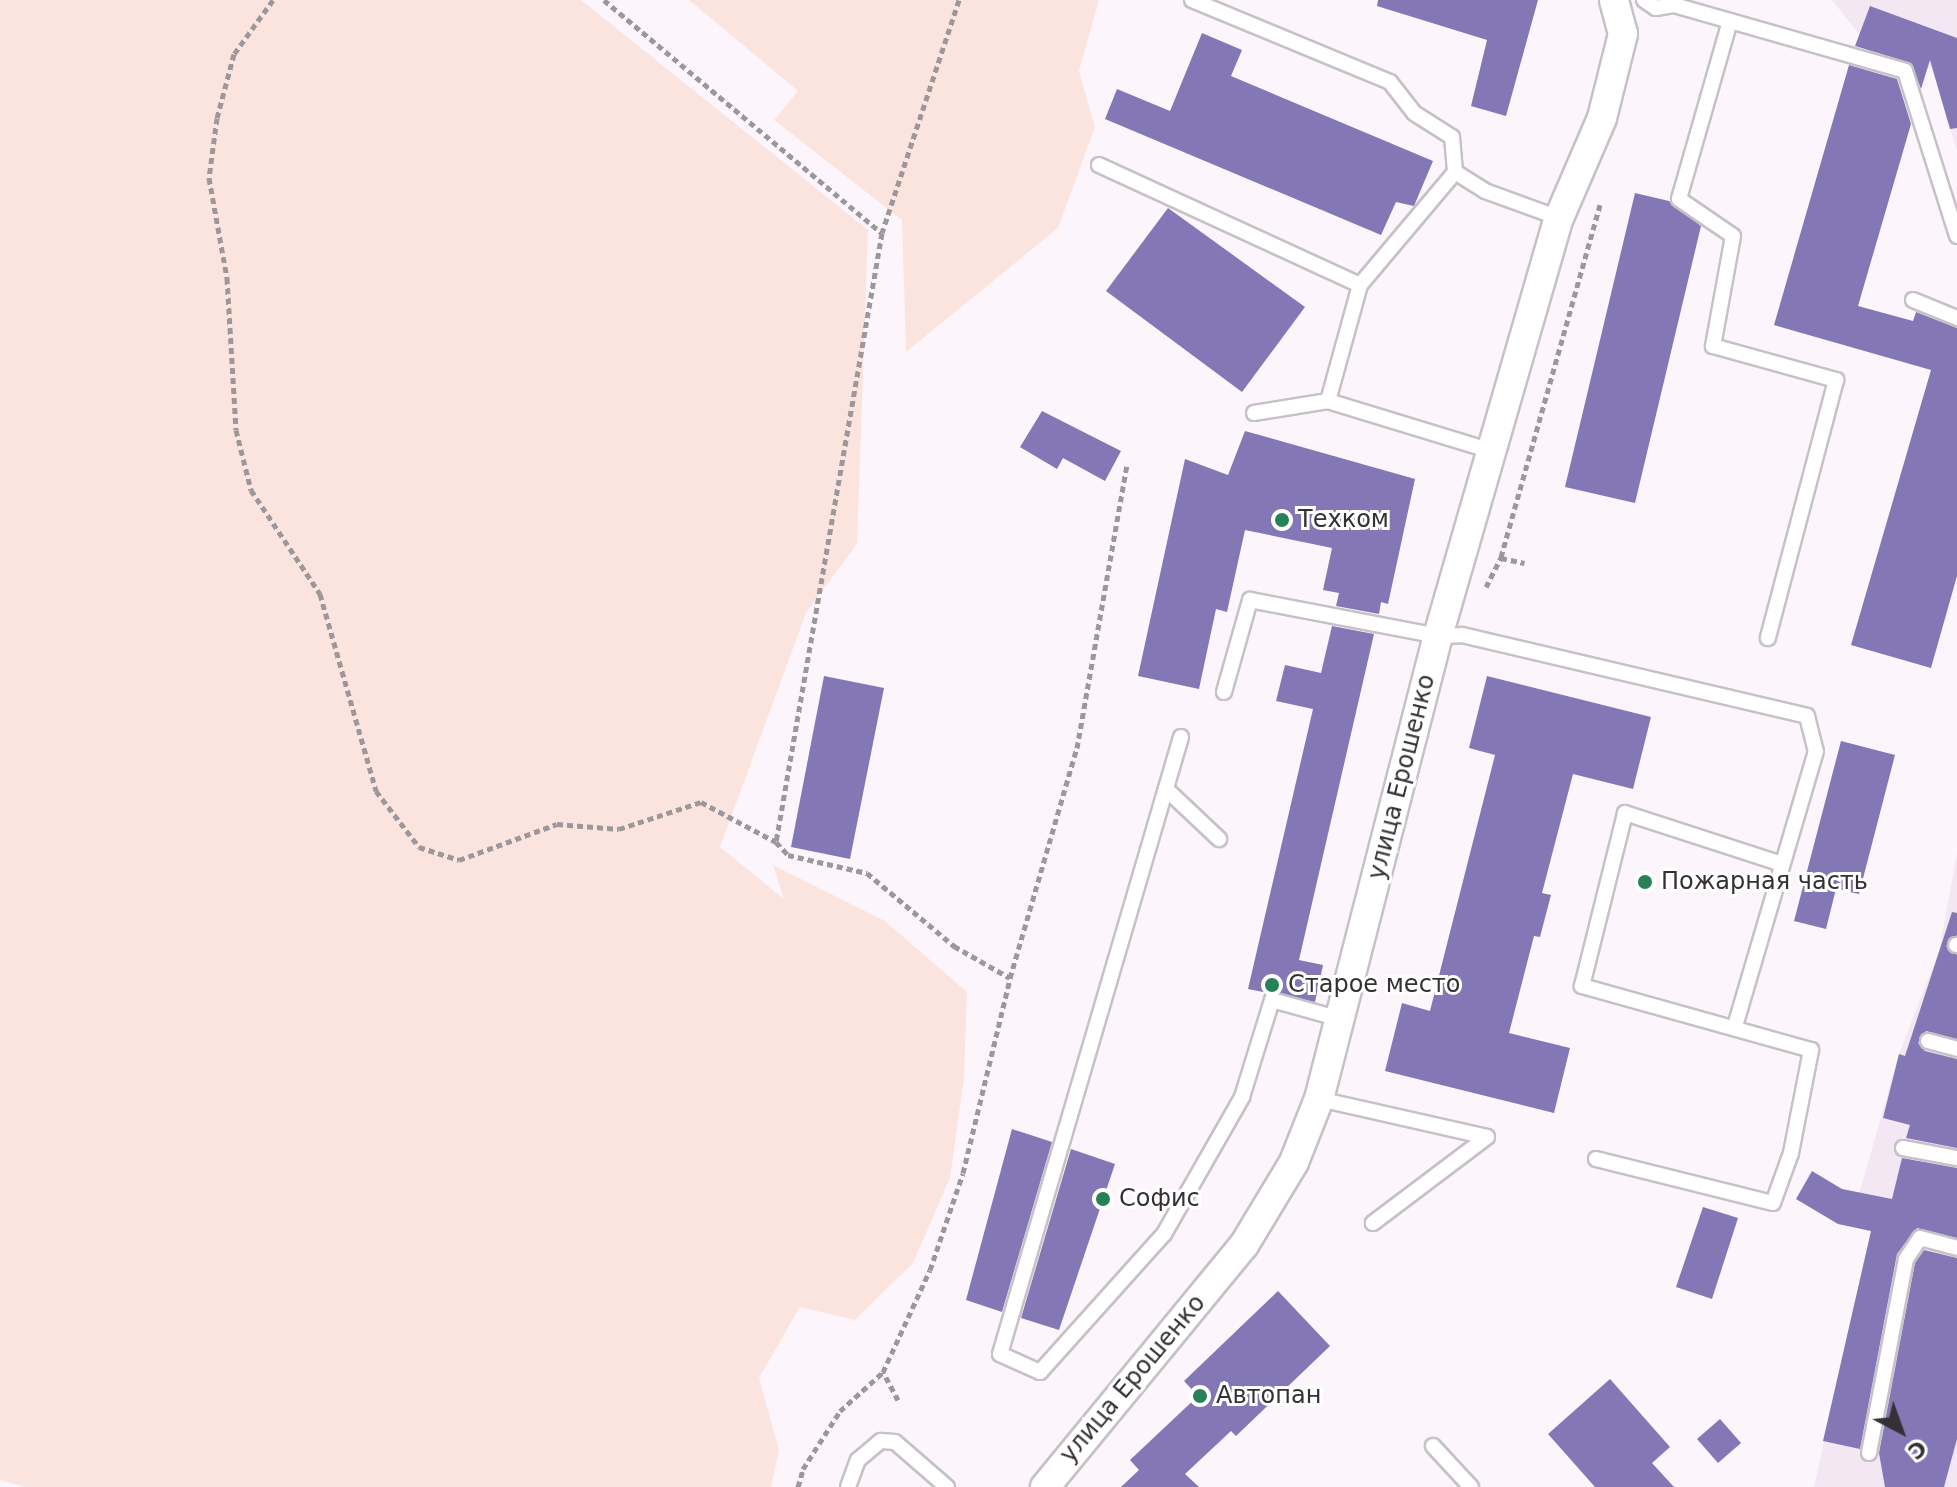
<!DOCTYPE html>
<meta charset="utf-8">
<style>
body{margin:0}
#map{position:relative;width:1957px;height:1487px;overflow:hidden;background:#fcf6fc;font-family:"DejaVu Sans",sans-serif}
div>[style]{position:absolute}
.built>*{inset:0;background:#f2e7f2}
.green>*{inset:0;background:#fce4de}
.building>*{inset:0;background:#8477b5}
.path>*{height:5px;margin-top:-2.5px;transform-origin:0;background:repeating-linear-gradient(90deg,#9b979b 0 6px,transparent 0 10px)}
.roads{filter:drop-shadow(2px 0 #c7c1c7) drop-shadow(-2px 0 #c7c1c7) drop-shadow(0 2px #c7c1c7) drop-shadow(0 -2px #c7c1c7)}
.lane>*{height:14px;margin:-7px;padding:0 7px;transform-origin:7px;border-radius:7px;background:#fff}
.street>*{height:28px;margin:-14px;padding:0 14px;transform-origin:14px;border-radius:14px;background:#fff}
.dots>*{width:22px;height:22px;translate:-50% -50%;box-sizing:border-box;border:4px solid #fff;border-radius:50%}
span{translate:-50% -50%;white-space:nowrap;text-align:center;line-height:1.15;-webkit-text-stroke:6px #fff;paint-order:stroke}
.poi-label{font-size:24px;color:#333133}
.left{translate:0 -50%;text-align:left}
.street-label{font-size:24px;color:#333133}
.north{position:absolute;left:1861px;top:1391px;width:80px;height:80px;-webkit-text-stroke:6px #fff;paint-order:stroke;rotate:139deg;font-size:22px;font-weight:700;line-height:32px;text-align:center;color:#333133}
.north::after{content:'';display:block;margin:auto;width:28px;height:36px;background:#333133;clip-path:polygon(50% 0,100% 100%,50% 72%,0 100%)}
</style>
<div id="map">
<div class="built">
<div style="clip-path:polygon(1832px 0,1957px 0,1957px 151px,1932px 69px,1869px 47px)"></div>
<div style="clip-path:polygon(1957px 853px,1957px 1487px,1814px 1487px,1871px 1232px,1850px 1226px,1899px 1054px,1939px 951px)"></div>
</div>
<div class="green">
<div style="clip-path:polygon(0 0,581px 0,868px 230px,857px 544px,806px 613px,720px 847px,784px 899px,773px 865px,885px 921px,967px 992px,964px 1078px,950px 1178px,913px 1263px,855px 1320px,800px 1307px,759px 1378px,779px 1450px,771px 1487px,26px 1487px,0 1480px)"></div>
<div style="clip-path:polygon(689px 0,1099px 0,1079px 71px,1095px 127px,1058px 228px,906px 352px,902px 220px,774px 120px,798px 91px)"></div>
</div>
<div class="building">
<div style="clip-path:polygon(1378px 0,1538px 0,1506px 116px,1471px 106px,1487px 40px,1377px 6px)"></div>
<div style="clip-path:polygon(1870px 6px,1957px 38px,1957px 128px,1950px 129px,1930px 60px,1921px 89px,1911px 63px,1855px 46px)"></div>
<div style="clip-path:polygon(1202px 33px,1242px 50px,1231px 76px,1433px 161px,1414px 206px,1396px 202px,1381px 235px,1105px 119px,1117px 89px,1170px 111px)"></div>
<div style="clip-path:polygon(1849px 65px,1897px 79px,1911px 124px,1858px 306px,1913px 321px,1916px 312px,1957px 328px,1957px 576px,1931px 668px,1851px 645px,1931px 370px,1774px 325px)"></div>
<div style="clip-path:polygon(1635px 193px,1669px 201px,1701px 226px,1635px 503px,1565px 487px)"></div>
<div style="clip-path:polygon(1168px 208px,1305px 307px,1242px 392px,1106px 291px)"></div>
<div style="clip-path:polygon(1042px 411px,1121px 451px,1105px 481px,1063px 458px,1057px 469px,1020px 447px)"></div>
<div style="clip-path:polygon(1245px 431px,1415px 479px,1388px 604px,1381px 602px,1379px 614px,1336px 606px,1339px 593px,1323px 590px,1332px 548px,1245px 530px,1227px 612px,1216px 609px,1199px 689px,1138px 676px,1185px 459px,1228px 475px)"></div>
<div style="clip-path:polygon(1332px 626px,1374px 634px,1299px 960px,1323px 965px,1315px 1002px,1248px 989px,1313px 709px,1276px 701px,1285px 665px,1321px 673px)"></div>
<div style="clip-path:polygon(824px 676px,884px 688px,850px 859px,791px 847px)"></div>
<div style="clip-path:polygon(1487px 676px,1651px 717px,1633px 789px,1573px 774px,1542px 893px,1551px 895px,1540px 937px,1534px 936px,1509px 1033px,1570px 1048px,1554px 1113px,1385px 1071px,1402px 1003px,1430px 1011px,1495px 755px,1469px 748px)"></div>
<div style="clip-path:polygon(1841px 741px,1895px 755px,1859px 894px,1836px 889px,1826px 929px,1794px 921px)"></div>
<div style="clip-path:polygon(1952px 912px,1957px 913px,1957px 935px,1946px 946px,1957px 955px,1957px 1039px,1926px 1031px,1918px 1043px,1925px 1051px,1957px 1059px,1957px 1148px,1906px 1138px,1910px 1125px,1883px 1118px,1899px 1054px,1905px 1056px)"></div>
<div style="clip-path:polygon(1012px 1129px,1052px 1142px,1002px 1312px,966px 1300px)"></div>
<div style="clip-path:polygon(1071px 1149px,1115px 1164px,1059px 1330px,1021px 1318px)"></div>
<div style="clip-path:polygon(1902px 1158px,1957px 1168px,1957px 1238px,1917px 1228px,1897px 1254px,1860px 1449px,1823px 1441px,1871px 1231px,1838px 1224px,1796px 1199px,1812px 1171px,1842px 1189px,1892px 1199px)"></div>
<div style="clip-path:polygon(1703px 1207px,1738px 1218px,1712px 1299px,1676px 1287px)"></div>
<div style="clip-path:polygon(1924px 1250px,1957px 1258px,1957px 1439px,1944px 1487px,1885px 1487px,1879px 1453px,1915px 1263px)"></div>
<div style="clip-path:polygon(1278px 1291px,1330px 1346px,1236px 1436px,1231px 1431px,1185px 1474px,1199px 1487px,1121px 1487px,1139px 1470px,1130px 1460px,1198px 1396px,1184px 1381px)"></div>
<div style="clip-path:polygon(1610px 1379px,1670px 1447px,1652px 1463px,1674px 1487px,1595px 1487px,1548px 1434px)"></div>
<div style="clip-path:polygon(1720px 1419px,1741px 1443px,1718px 1463px,1697px 1439px)"></div>
</div>
<div class="path">
<div style="left:273px;top:0;width:67px;rotate:125.8deg"></div>
<div style="left:234px;top:54px;width:66px;rotate:104.9deg"></div>
<div style="left:217px;top:118px;width:61px;rotate:97.6deg"></div>
<div style="left:209px;top:178px;width:102px;rotate:79.8deg"></div>
<div style="left:227px;top:278px;width:152px;rotate:86.6deg"></div>
<div style="left:236px;top:430px;width:62px;rotate:76deg"></div>
<div style="left:251px;top:490px;width:125px;rotate:56.4deg"></div>
<div style="left:320px;top:594px;width:205px;rotate:74.1deg"></div>
<div style="left:376px;top:791px;width:71px;rotate:52.5deg"></div>
<div style="left:419px;top:847px;width:42px;rotate:18deg"></div>
<div style="left:459px;top:860px;width:104px;rotate:-20.2deg"></div>
<div style="left:557px;top:824px;width:62px;rotate:4.6deg"></div>
<div style="left:619px;top:829px;width:86px;rotate:-18.2deg"></div>
<div style="left:701px;top:802px;width:85px;rotate:28.1deg"></div>
<div style="left:604px;top:0;width:363px;rotate:40deg"></div>
<div style="left:959px;top:0;width:245px;rotate:108.3deg"></div>
<div style="left:882px;top:233px;width:618px;rotate:99.87deg"></div>
<div style="left:776px;top:842px;width:18px;rotate:47deg"></div>
<div style="left:788px;top:855px;width:81px;rotate:12.8deg"></div>
<div style="left:867px;top:873px;width:114px;rotate:40deg"></div>
<div style="left:954px;top:946px;width:64px;rotate:29.7deg"></div>
<div style="left:1501px;top:558px;width:24px;rotate:12deg"></div>
<div style="left:1486px;top:587px;width:34px;rotate:-63deg"></div>
<div style="left:1501px;top:557px;width:369px;rotate:-74.3deg"></div>
<div style="left:898px;top:1400px;width:32px;rotate:-118deg"></div>
<div style="left:883px;top:1372px;width:112px;rotate:-65.3deg"></div>
<div style="left:930px;top:1270px;width:102px;rotate:-71.2deg"></div>
<div style="left:963px;top:1173px;width:201px;rotate:-76.4deg"></div>
<div style="left:1010px;top:978px;width:240px;rotate:-73.8deg"></div>
<div style="left:1077px;top:748px;width:287px;rotate:-80deg"></div>
<div style="left:798px;top:1487px;width:19px;rotate:-74deg"></div>
<div style="left:803px;top:1469px;width:69px;rotate:-57.5deg"></div>
<div style="left:840px;top:1411px;width:58px;rotate:-42.2deg"></div>
</div>
<div class="roads">
<div class="lane">
<div style="left:1192px;top:0;width:214px;rotate:22.5deg"></div>
<div style="left:1390px;top:82px;width:39px;rotate:52deg"></div>
<div style="left:1414px;top:113px;width:45px;rotate:32.3deg"></div>
<div style="left:1452px;top:137px;width:35px;rotate:85deg"></div>
<div style="left:1455px;top:172px;width:36px;rotate:32deg"></div>
<div style="left:1485px;top:191px;width:79px;rotate:20deg"></div>
<div style="left:1644px;top:0;width:14px;rotate:34deg"></div>
<div style="left:1656px;top:8px;width:18px;rotate:-9deg"></div>
<div style="left:1674px;top:5px;width:240px;rotate:15.9deg"></div>
<div style="left:1905px;top:71px;width:173px;rotate:72.5deg"></div>
<div style="left:1730px;top:21px;width:185px;rotate:106deg"></div>
<div style="left:1679px;top:199px;width:65px;rotate:34.4deg"></div>
<div style="left:1733px;top:236px;width:112px;rotate:100.3deg"></div>
<div style="left:1713px;top:346px;width:128px;rotate:15.5deg"></div>
<div style="left:1836px;top:380px;width:267px;rotate:104.8deg"></div>
<div style="left:1099px;top:165px;width:287px;rotate:24.7deg"></div>
<div style="left:1360px;top:285px;width:148px;rotate:-49.9deg"></div>
<div style="left:1913px;top:300px;width:48px;rotate:22.2deg"></div>
<div style="left:1328px;top:401px;width:120px;rotate:-74.6deg"></div>
<div style="left:1254px;top:413px;width:75px;rotate:-9.2deg"></div>
<div style="left:1328px;top:401px;width:171px;rotate:17deg"></div>
<div style="left:1224px;top:692px;width:96px;rotate:-74.2deg"></div>
<div style="left:1250px;top:600px;width:191px;rotate:10.8deg"></div>
<div style="left:1438px;top:636px;width:24px;rotate:-2deg"></div>
<div style="left:1462px;top:635px;width:354px;rotate:13.2deg"></div>
<div style="left:1807px;top:716px;width:36px;rotate:76deg"></div>
<div style="left:1816px;top:751px;width:288px;rotate:106.4deg"></div>
<div style="left:1181px;top:737px;width:643px;rotate:106.35deg"></div>
<div style="left:1000px;top:1354px;width:44px;rotate:24.2deg"></div>
<div style="left:1040px;top:1372px;width:186px;rotate:-48.1deg"></div>
<div style="left:1164px;top:1234px;width:158px;rotate:-60.3deg"></div>
<div style="left:1242px;top:1097px;width:102px;rotate:-72.8deg"></div>
<div style="left:1272px;top:1000px;width:71px;rotate:15.6deg"></div>
<div style="left:1166px;top:789px;width:73px;rotate:43.3deg"></div>
<div style="left:1956px;top:945px;width:1px"></div>
<div style="left:1928px;top:1041px;width:30px;rotate:15deg"></div>
<div style="left:1319px;top:1099px;width:172px;rotate:12.7deg"></div>
<div style="left:1487px;top:1137px;width:143px;rotate:143deg"></div>
<div style="left:1903px;top:1148px;width:55px;rotate:10.5deg"></div>
<div style="left:1596px;top:1159px;width:182px;rotate:14deg"></div>
<div style="left:1773px;top:1203px;width:53px;rotate:-70.2deg"></div>
<div style="left:1791px;top:1153px;width:105px;rotate:-79deg"></div>
<div style="left:1811px;top:1050px;width:238px;rotate:-164.4deg"></div>
<div style="left:1582px;top:986px;width:178px;rotate:-76deg"></div>
<div style="left:1625px;top:813px;width:165px;rotate:18deg"></div>
<div style="left:1433px;top:1446px;width:56px;rotate:47.2deg"></div>
<div style="left:1869px;top:1453px;width:197px;rotate:-79.2deg"></div>
<div style="left:1906px;top:1259px;width:25px;rotate:-56deg"></div>
<div style="left:1920px;top:1238px;width:38px;rotate:15deg"></div>
<div style="left:848px;top:1487px;width:29px;rotate:-70deg"></div>
<div style="left:858px;top:1460px;width:30px;rotate:-40deg"></div>
<div style="left:881px;top:1441px;width:14px;rotate:4deg"></div>
<div style="left:895px;top:1442px;width:69px;rotate:40.9deg"></div>
</div>
<div class="street">
<div style="left:1045px;top:1487px;width:313px;rotate:-50.6deg"></div>
<div style="left:1244px;top:1245px;width:97px;rotate:-58.9deg"></div>
<div style="left:1294px;top:1162px;width:68px;rotate:-68.4deg"></div>
<div style="left:1319px;top:1099px;width:478px;rotate:-75.6deg"></div>
<div style="left:1438px;top:636px;width:435px;rotate:-73.9deg"></div>
<div style="left:1559px;top:218px;width:109px;rotate:-66.7deg"></div>
<div style="left:1602px;top:118px;width:87px;rotate:-76deg"></div>
<div style="left:1623px;top:34px;width:35px;rotate:-105deg"></div>
</div>
</div>
<div class="dots">
<div style="left:1282px;top:520px;background:#278156"></div>
<div style="left:1645px;top:882px;background:#278156"></div>
<div style="left:1272px;top:985px;background:#278156"></div>
<div style="left:1103px;top:1199px;background:#278156"></div>
<div style="left:1200px;top:1396px;background:#278156"></div>
</div>
<div class="poi-label">
<span class="left" style="left:1298px;top:520px">Техком</span>
<span class="left" style="left:1661px;top:882px">Пожарная часть</span>
<span class="left" style="left:1288px;top:985px">Старое место</span>
<span class="left" style="left:1119px;top:1199px">Софис</span>
<span class="left" style="left:1216px;top:1396px">Автопан</span>
</div>
<div class="street-label">
<span style="left:1402px;top:777px;rotate:-76deg">улица Ерошенко</span>
<span style="left:1133px;top:1379px;rotate:-50deg">улица Ерошенко</span>
</div>
<div class="north">С</div>
</div>
